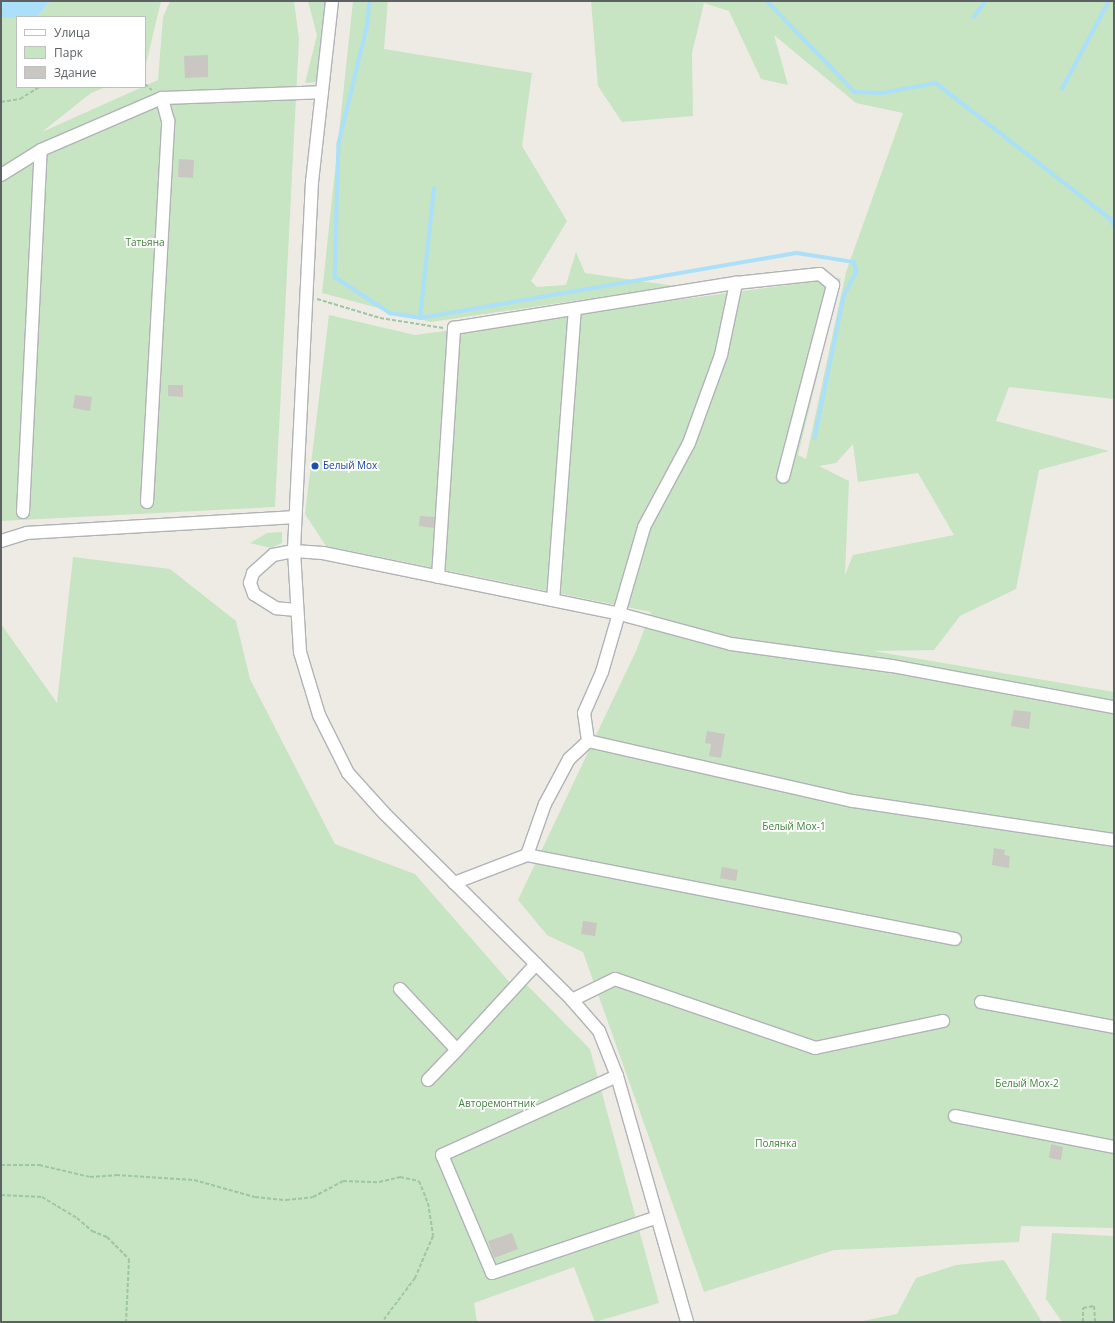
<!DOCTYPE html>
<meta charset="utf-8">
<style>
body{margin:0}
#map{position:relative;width:1115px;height:1323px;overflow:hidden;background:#eeebe5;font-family:"Open Sans",sans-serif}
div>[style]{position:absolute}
.green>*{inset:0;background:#c7e4c3}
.water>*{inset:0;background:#aae0f9}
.stream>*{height:3.5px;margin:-1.75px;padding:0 1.75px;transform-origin:1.75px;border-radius:1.75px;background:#aae0f9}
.building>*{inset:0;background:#cac6c2}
.path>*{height:2px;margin-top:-1px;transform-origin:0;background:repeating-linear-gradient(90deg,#9ec6a5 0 4px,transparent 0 6px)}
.roads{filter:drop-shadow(1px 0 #b0b3b6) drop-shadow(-1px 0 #b0b3b6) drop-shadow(0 1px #b0b3b6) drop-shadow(0 -1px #b0b3b6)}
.minor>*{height:12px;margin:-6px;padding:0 6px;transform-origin:6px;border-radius:6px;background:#fff}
.dots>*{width:11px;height:11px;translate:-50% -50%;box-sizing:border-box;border:2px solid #fff;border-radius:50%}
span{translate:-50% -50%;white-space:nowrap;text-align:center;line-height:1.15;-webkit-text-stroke:3.5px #fff;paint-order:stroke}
.park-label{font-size:10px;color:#41843c}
.transit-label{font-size:10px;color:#164399}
.left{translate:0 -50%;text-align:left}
.frame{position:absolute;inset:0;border:2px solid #5d6164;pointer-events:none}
.legend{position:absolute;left:16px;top:16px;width:130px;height:72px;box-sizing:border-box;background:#fff;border:1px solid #bec0c1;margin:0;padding:5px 7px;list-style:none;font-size:12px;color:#5d6164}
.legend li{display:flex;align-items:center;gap:8px;height:20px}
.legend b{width:20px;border:1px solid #bec0c1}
</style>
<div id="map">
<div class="green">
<div style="clip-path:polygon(50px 1px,161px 1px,145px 68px,145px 17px,37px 17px)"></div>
<div style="clip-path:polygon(170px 1px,294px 1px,299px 39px,275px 507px,1px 521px,1px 18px,17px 18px,17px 87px,106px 87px,91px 93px,42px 132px,158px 80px,163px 17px)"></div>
<div style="clip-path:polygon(308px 1px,326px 1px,318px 82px,305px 83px,317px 35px)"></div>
<div style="clip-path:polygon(353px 1px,388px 1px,384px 49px,532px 73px,522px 146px,567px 221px,531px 281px,537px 287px,566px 285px,576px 252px,585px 273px,675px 286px,431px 322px,322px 293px)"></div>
<div style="clip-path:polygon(evenodd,591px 1px,1114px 1px,1114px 399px,1009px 387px,996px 421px,1109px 451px,1039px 470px,1016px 589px,960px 616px,934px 650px,873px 651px,1114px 692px,1114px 1228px,1021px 1226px,1019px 1242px,834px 1250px,704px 1292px,583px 952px,547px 935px,518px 900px,636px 651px,651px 612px,326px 546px,305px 514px,329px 315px,415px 335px,841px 278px,798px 455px,806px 459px,846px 272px,903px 113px,856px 103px,774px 35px,788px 85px,761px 79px,729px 11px,704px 3px,692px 53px,693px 116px,622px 122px,598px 86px,591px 1px,853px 444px,858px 482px,918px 473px,954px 535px,853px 555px,845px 575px,849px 481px,819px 466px,836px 463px,853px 444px)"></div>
<div style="clip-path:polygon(282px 532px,282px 543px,271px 548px,250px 543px,267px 533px)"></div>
<div style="clip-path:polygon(73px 557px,170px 569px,236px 621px,250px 679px,335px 844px,415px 874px,518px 992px,527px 985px,590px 1049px,659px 1303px,595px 1322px,574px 1267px,474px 1303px,477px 1322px,1px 1322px,1px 624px,57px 703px)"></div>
<div style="clip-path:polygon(1052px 1233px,1114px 1236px,1114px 1322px,1062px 1322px,1046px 1299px)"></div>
<div style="clip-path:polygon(1004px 1260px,1042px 1322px,858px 1322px,897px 1314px,916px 1278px,956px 1265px)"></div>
</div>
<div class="water">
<div style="clip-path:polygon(1px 1px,50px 1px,37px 17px,17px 18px,1px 18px)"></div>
</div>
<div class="stream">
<div style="left:370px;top:1px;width:27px;rotate:96deg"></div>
<div style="left:367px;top:28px;width:119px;rotate:103.6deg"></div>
<div style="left:339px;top:144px;width:133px;rotate:91.7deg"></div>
<div style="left:335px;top:277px;width:66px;rotate:33.2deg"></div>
<div style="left:390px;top:313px;width:30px;rotate:9deg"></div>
<div style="left:420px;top:318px;width:383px;rotate:-9.8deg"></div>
<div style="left:797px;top:253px;width:58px;rotate:9deg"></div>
<div style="left:854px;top:262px;width:9px;rotate:72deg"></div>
<div style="left:857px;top:271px;width:29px;rotate:117deg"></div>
<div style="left:844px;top:297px;width:144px;rotate:101.6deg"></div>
<div style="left:767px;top:1px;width:127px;rotate:46deg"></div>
<div style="left:855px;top:92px;width:27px;rotate:2deg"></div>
<div style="left:882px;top:93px;width:55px;rotate:-10.5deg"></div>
<div style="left:936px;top:83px;width:222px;rotate:37.9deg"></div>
<div style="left:1111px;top:219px;width:7px;rotate:63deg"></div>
<div style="left:974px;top:17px;width:19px;rotate:-55deg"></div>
<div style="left:1062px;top:89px;width:100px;rotate:-61.9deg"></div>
<div style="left:420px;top:318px;width:130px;rotate:-83.8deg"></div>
</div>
<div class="building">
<div style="clip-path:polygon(208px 55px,208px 77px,185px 78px,184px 56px)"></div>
<div style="clip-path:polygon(179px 159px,194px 160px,193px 178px,178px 177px)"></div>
<div style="clip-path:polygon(168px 385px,183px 385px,183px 397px,168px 396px)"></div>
<div style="clip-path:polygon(75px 395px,92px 397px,90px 411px,73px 408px)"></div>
<div style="clip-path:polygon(420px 516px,434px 517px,434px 528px,419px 526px)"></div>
<div style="clip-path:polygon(1014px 710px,1031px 712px,1029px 729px,1011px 726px)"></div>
<div style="clip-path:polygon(707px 731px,725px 734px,721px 758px,709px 756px,711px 744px,705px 743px)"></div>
<div style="clip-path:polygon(994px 848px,1005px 850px,1004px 855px,1010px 856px,1009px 868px,992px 865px)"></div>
<div style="clip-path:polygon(722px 867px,738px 870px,736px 881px,720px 878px)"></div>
<div style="clip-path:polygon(583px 921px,597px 923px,595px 936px,581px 934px)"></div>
<div style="clip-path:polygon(1051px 1144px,1063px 1147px,1061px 1160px,1049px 1158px)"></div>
<div style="clip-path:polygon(512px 1233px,518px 1249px,494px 1258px,488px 1241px)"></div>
</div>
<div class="path">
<div style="left:145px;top:84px;width:9px;rotate:41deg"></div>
<div style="left:1px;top:102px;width:19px;rotate:-9deg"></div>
<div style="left:20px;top:99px;width:22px;rotate:-32deg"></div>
<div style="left:317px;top:299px;width:66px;rotate:16.8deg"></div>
<div style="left:380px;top:318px;width:64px;rotate:9deg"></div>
<div style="left:1px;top:1165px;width:38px"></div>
<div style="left:39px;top:1165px;width:52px;rotate:13.2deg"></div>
<div style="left:90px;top:1177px;width:26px;rotate:-4deg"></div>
<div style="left:116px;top:1175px;width:78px;rotate:3.7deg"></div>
<div style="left:194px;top:1180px;width:63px;rotate:15.6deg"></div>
<div style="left:255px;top:1197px;width:31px;rotate:6deg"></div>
<div style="left:286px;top:1200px;width:27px;rotate:-6deg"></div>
<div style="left:313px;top:1197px;width:34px;rotate:-28deg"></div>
<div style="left:343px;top:1181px;width:36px;rotate:2deg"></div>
<div style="left:379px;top:1182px;width:22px;rotate:-13deg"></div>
<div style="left:400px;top:1177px;width:19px;rotate:12deg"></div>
<div style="left:419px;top:1181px;width:24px;rotate:68deg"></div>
<div style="left:428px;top:1203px;width:33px;rotate:81deg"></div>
<div style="left:433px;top:1236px;width:46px;rotate:113.2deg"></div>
<div style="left:415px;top:1278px;width:55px;rotate:126.9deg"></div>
<div style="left:1px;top:1195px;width:41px;rotate:2.8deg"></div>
<div style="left:42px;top:1197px;width:41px;rotate:31deg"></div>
<div style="left:77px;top:1218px;width:20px;rotate:41deg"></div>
<div style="left:92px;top:1231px;width:16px;rotate:22deg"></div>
<div style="left:107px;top:1237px;width:31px;rotate:45deg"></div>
<div style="left:129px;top:1259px;width:63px;rotate:92.7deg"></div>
<div style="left:1083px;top:1322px;width:14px;rotate:-90deg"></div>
<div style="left:1083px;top:1308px;width:11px;rotate:-10deg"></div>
<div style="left:1094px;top:1306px;width:16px;rotate:86deg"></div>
</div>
<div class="roads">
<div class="minor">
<div style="left:332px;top:1px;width:181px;rotate:96.3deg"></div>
<div style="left:312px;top:181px;width:370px;rotate:92.8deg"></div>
<div style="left:294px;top:551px;width:101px;rotate:86.6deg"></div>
<div style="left:300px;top:652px;width:66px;rotate:73.2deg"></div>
<div style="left:319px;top:715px;width:65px;rotate:63.4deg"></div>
<div style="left:348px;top:773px;width:54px;rotate:48deg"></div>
<div style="left:384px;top:813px;width:265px;rotate:44.8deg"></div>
<div style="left:572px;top:1000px;width:41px;rotate:48.9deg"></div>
<div style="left:599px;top:1031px;width:48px;rotate:68.2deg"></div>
<div style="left:617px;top:1076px;width:256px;rotate:74.1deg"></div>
<div style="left:1px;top:175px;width:47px;rotate:-32deg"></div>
<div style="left:41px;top:150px;width:132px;rotate:-23.3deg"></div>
<div style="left:162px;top:98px;width:160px;rotate:-2.1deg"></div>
<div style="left:147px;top:502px;width:382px;rotate:-86.8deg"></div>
<div style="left:168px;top:121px;width:24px;rotate:-105deg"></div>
<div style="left:23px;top:512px;width:362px;rotate:-87.2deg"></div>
<div style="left:1px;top:541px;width:27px;rotate:-17deg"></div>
<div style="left:27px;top:533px;width:268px;rotate:-3.4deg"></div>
<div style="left:438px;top:577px;width:250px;rotate:-86.3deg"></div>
<div style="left:454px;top:328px;width:286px;rotate:-9.1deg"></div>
<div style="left:736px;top:283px;width:84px;rotate:-6.1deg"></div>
<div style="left:820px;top:274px;width:17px;rotate:40deg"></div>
<div style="left:833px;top:285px;width:198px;rotate:104.6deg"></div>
<div style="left:553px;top:600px;width:291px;rotate:-85.7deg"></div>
<div style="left:297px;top:610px;width:21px;rotate:-175deg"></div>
<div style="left:276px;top:608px;width:26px;rotate:-148deg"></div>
<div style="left:254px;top:594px;width:12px;rotate:-110deg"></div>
<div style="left:250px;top:583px;width:10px;rotate:-73deg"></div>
<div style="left:253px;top:573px;width:27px;rotate:-42deg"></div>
<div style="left:273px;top:555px;width:21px;rotate:-11deg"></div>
<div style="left:294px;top:551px;width:29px;rotate:4deg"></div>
<div style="left:323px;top:553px;width:303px;rotate:11.6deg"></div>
<div style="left:620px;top:614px;width:115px;rotate:15.1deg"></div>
<div style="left:731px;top:644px;width:162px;rotate:7.8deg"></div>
<div style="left:892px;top:666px;width:226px;rotate:10.5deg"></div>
<div style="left:588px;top:741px;width:272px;rotate:12.8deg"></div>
<div style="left:853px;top:801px;width:264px;rotate:8.5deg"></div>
<div style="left:527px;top:855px;width:54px;rotate:-70.6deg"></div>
<div style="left:545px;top:804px;width:51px;rotate:-61.9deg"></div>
<div style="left:569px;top:759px;width:26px;rotate:-43deg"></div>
<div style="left:588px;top:741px;width:28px;rotate:-98deg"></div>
<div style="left:584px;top:713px;width:45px;rotate:-66.3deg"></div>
<div style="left:602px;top:672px;width:151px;rotate:-73.8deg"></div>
<div style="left:644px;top:527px;width:95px;rotate:-61.8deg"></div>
<div style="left:689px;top:443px;width:94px;rotate:-70deg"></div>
<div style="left:721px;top:355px;width:74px;rotate:-78.2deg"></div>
<div style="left:454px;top:883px;width:78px;rotate:-21deg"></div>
<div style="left:527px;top:855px;width:436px;rotate:11.1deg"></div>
<div style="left:400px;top:989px;width:83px;rotate:46.9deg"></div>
<div style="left:457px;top:1050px;width:117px;rotate:-47.4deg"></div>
<div style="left:572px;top:1000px;width:48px;rotate:-26deg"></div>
<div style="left:615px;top:979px;width:212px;rotate:19deg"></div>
<div style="left:815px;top:1048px;width:131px;rotate:-11.9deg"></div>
<div style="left:981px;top:1002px;width:135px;rotate:10.6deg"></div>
<div style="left:617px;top:1076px;width:192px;rotate:155.7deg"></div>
<div style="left:442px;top:1155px;width:128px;rotate:67deg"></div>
<div style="left:492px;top:1273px;width:174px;rotate:-18.7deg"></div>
<div style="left:428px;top:1080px;width:42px;rotate:-46deg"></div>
<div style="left:955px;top:1116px;width:162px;rotate:11deg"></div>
</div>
</div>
<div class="dots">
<div style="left:315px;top:466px;background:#1a4fb4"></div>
</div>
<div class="park-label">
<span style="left:145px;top:243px">Татьяна</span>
<span style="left:794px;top:827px">Белый Мох-1</span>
<span style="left:1027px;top:1084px">Белый Мох-2</span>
<span style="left:497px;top:1104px">Авторемонтник</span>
<span style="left:776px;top:1144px">Полянка</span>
</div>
<div class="transit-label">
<span class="left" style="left:323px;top:466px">Белый Мох</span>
</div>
<div class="frame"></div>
<ul class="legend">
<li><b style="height:5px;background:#fff"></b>Улица</li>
<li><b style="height:11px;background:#c7e4c3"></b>Парк</li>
<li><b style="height:11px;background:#cac6c2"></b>Здание</li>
</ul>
</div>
